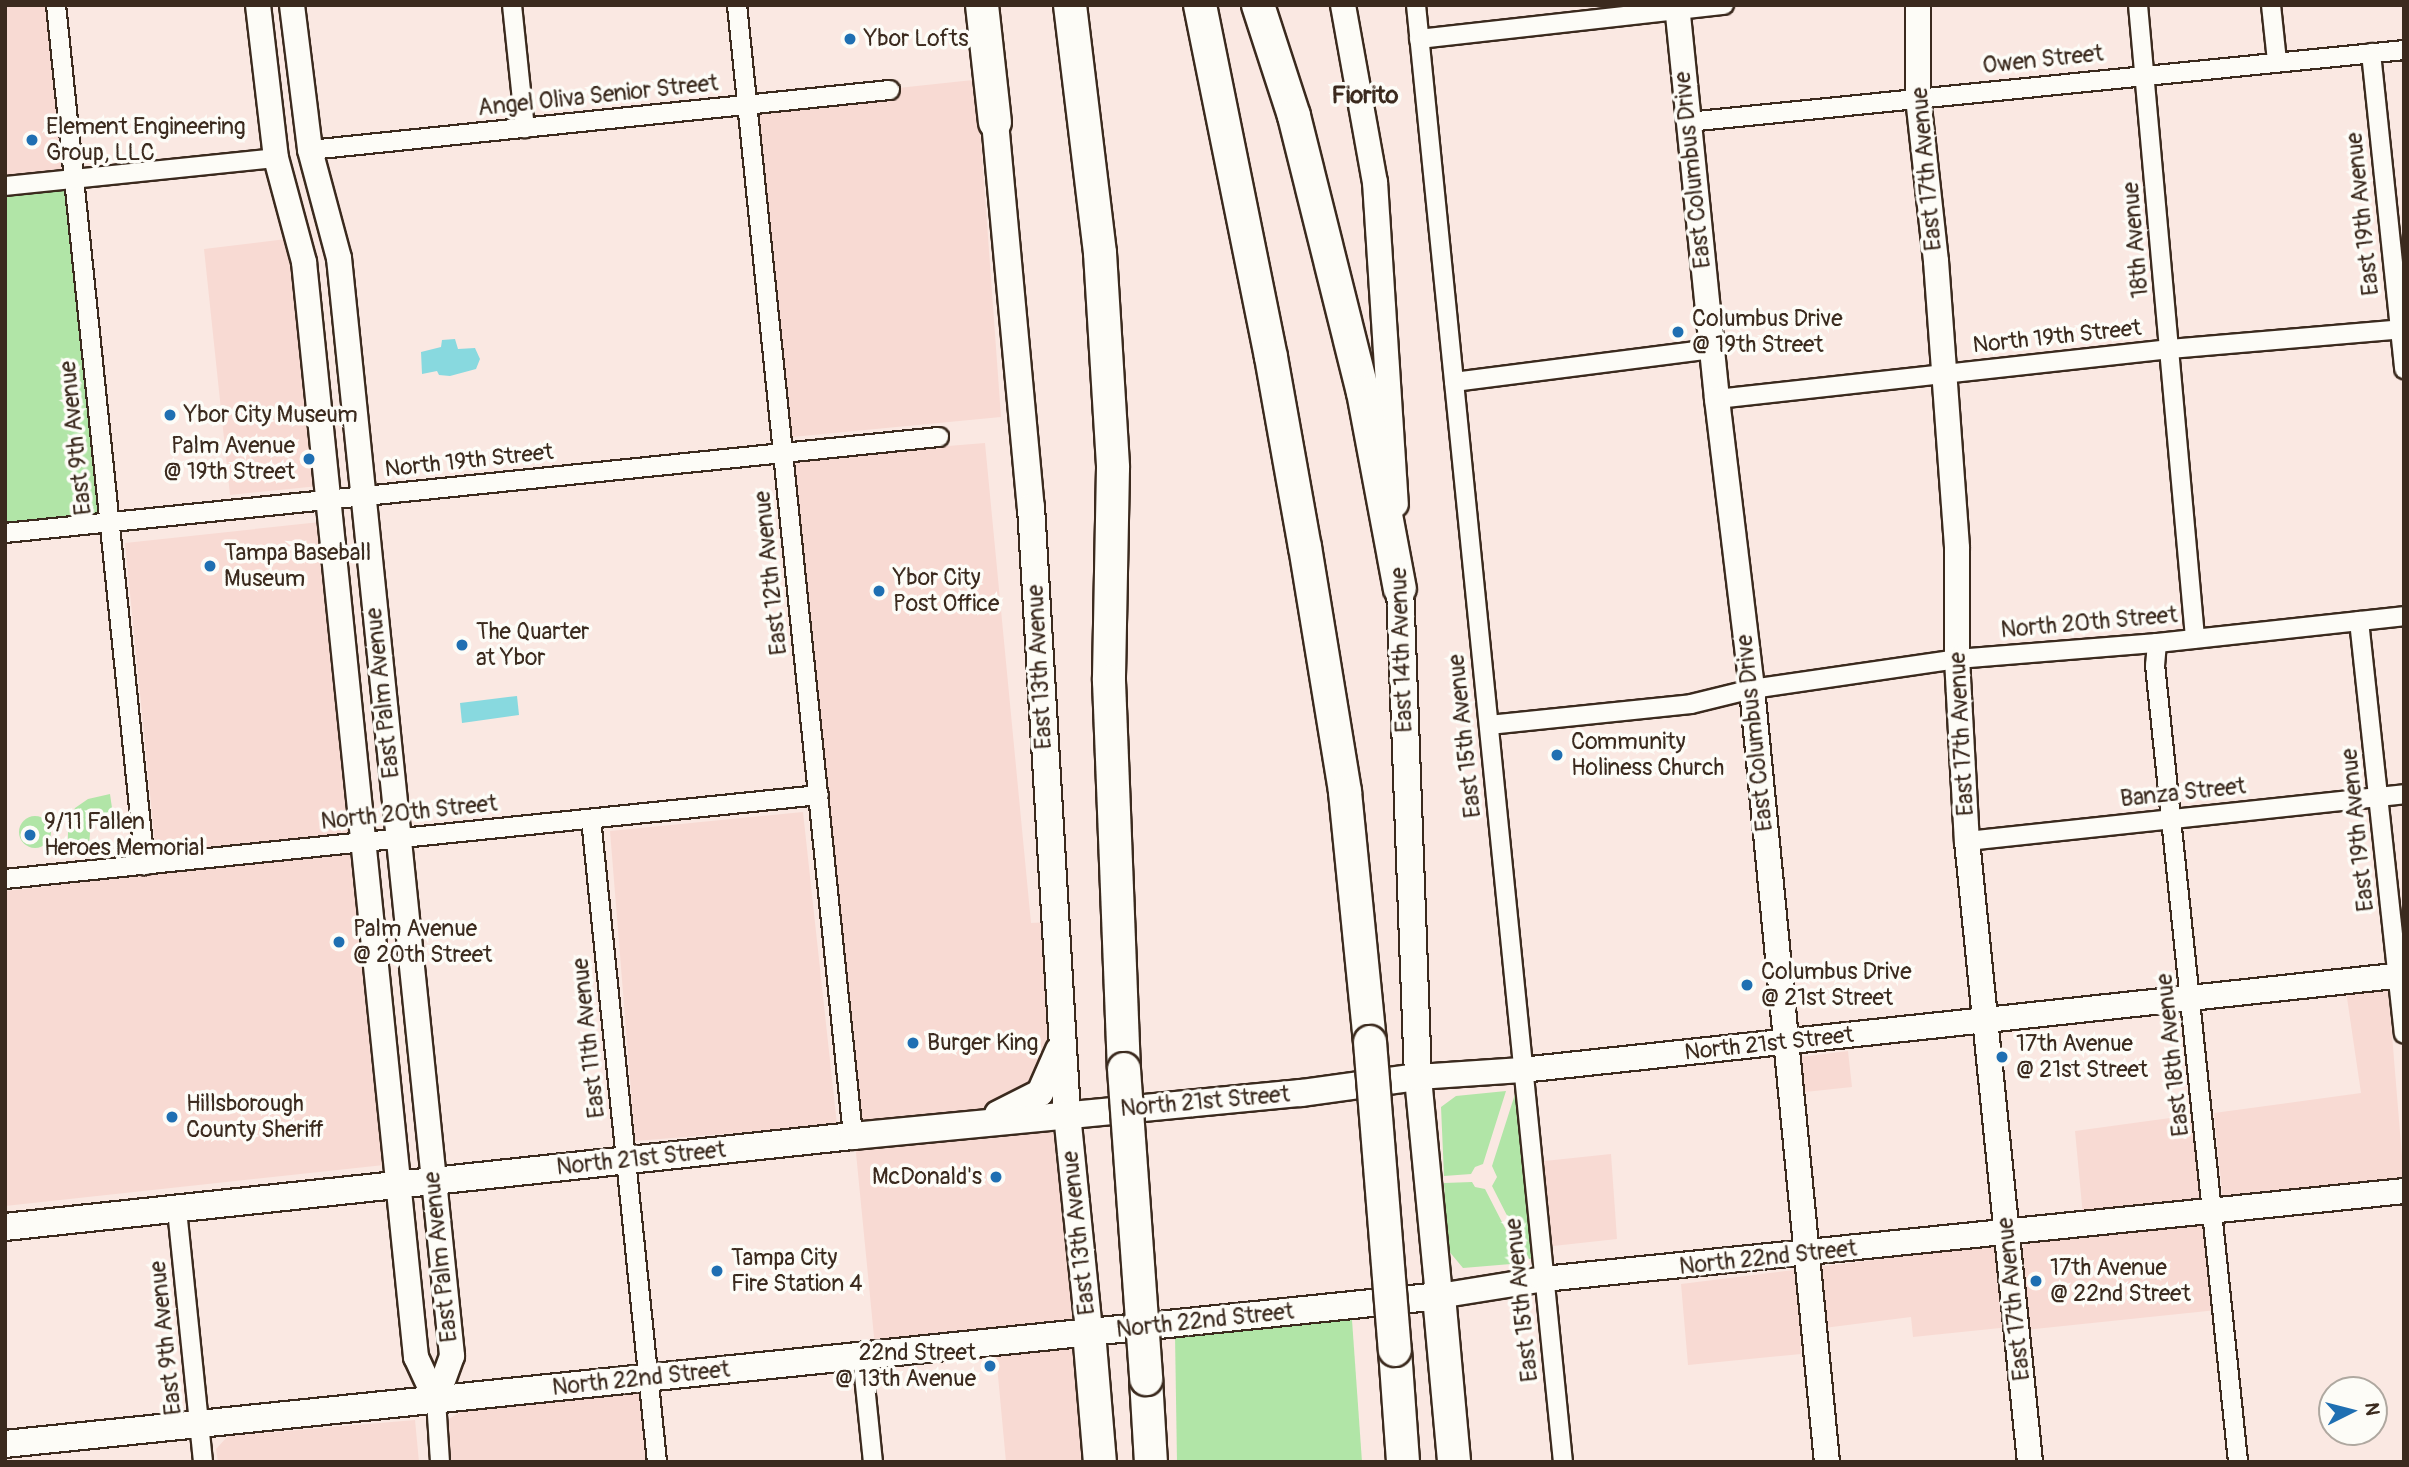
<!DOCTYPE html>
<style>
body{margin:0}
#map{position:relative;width:2409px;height:1467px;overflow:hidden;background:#fae8e2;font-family:Pangolin,sans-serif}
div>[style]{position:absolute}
.built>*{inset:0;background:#f8dad3}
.green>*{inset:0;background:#b1e5a7}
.round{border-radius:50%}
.water>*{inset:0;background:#88d9df}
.roads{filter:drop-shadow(2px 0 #3b2a1e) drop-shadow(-2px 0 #3b2a1e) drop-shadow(0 2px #3b2a1e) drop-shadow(0 -2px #3b2a1e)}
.street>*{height:18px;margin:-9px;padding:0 9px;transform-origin:9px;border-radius:9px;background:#fdfcf7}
.secondary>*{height:24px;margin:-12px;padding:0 12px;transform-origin:12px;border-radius:12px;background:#fdfcf7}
.primary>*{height:26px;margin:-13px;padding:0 13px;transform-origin:13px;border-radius:13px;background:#fdfcf7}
.highway>*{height:32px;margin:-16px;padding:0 16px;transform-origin:16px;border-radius:16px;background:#fdfcf7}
.bridges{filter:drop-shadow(2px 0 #3b2a1e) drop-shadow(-2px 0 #3b2a1e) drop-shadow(0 2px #3b2a1e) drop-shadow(0 -2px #3b2a1e)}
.highway-bridge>*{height:32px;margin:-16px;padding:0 16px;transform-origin:16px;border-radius:16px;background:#fdfcf7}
.dots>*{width:19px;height:19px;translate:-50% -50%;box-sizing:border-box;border:4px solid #fdfcf7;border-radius:50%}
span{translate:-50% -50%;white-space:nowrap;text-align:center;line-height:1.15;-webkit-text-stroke:7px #fdfcf7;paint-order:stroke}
.poi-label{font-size:23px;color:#3b2a1e}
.left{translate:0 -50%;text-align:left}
.right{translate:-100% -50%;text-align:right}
.street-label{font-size:23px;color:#3b2a1e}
.neighbourhood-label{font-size:24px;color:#3b2a1e;font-weight:700}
.frame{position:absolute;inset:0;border:7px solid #3b2a1e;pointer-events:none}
.north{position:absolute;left:2318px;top:1376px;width:70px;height:70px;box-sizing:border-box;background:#fdfcf7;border:2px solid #afa8a0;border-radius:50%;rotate:84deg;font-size:19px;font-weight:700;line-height:28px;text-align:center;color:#3b2a1e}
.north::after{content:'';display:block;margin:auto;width:24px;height:32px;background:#1f6fb2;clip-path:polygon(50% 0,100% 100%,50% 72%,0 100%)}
</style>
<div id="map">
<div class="built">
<div style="clip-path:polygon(5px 5px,54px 5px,72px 178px,5px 185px)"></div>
<div style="clip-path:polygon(973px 80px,981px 140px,1001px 417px,792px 437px,757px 103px)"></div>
<div style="clip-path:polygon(294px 238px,319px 486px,230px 495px,204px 249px)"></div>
<div style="clip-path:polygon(985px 443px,1031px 923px,1049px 922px,1095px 1462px,1006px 1462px,994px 1333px,875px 1347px,788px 459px)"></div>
<div style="clip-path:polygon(320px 522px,384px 1165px,5px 1206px,5px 891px,158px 874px,125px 543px)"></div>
<div style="clip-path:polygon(803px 812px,837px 1125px,635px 1141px,610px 831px)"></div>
<div style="clip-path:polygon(2388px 986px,2404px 1181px,2223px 1201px,2214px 1113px,2361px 1093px,2346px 991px)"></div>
<div style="clip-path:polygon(1848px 1051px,1852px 1087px,1805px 1092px,1801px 1057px)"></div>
<div style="clip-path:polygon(2192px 1115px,2201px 1203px,2083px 1216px,2075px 1131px)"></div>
<div style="clip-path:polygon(1611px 1154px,1617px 1239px,1544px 1247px,1535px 1162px)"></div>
<div style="clip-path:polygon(2208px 1219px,2217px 1310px,2026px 1330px,2019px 1252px,2030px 1240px)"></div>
<div style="clip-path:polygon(2001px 1244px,2010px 1327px,1913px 1337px,1911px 1317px,1800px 1331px,1801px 1354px,1688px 1365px,1681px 1284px)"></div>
<div style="clip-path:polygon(640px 1393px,646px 1462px,447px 1462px,443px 1423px,463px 1410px)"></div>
<div style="clip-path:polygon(415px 1420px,419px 1462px,218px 1462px,216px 1449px,228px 1436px)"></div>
</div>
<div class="green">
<div style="clip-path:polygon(68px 184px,105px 520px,5px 529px,5px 190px)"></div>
<div style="clip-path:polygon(110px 794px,113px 815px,99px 817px,91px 823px,89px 844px,68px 847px,68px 823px,75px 808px,88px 799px)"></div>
<div class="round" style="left:19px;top:816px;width:32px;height:32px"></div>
<div style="clip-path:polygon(1506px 1091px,1483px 1164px,1475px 1167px,1471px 1174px,1444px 1176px,1441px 1107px,1456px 1096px)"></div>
<div style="clip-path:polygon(1516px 1091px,1533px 1258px,1529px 1259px,1492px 1186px,1497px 1177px,1492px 1166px)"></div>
<div style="clip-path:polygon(1472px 1182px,1475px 1187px,1485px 1189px,1523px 1263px,1463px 1268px,1448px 1250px,1444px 1183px)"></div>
<div style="clip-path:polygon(1352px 1320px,1362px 1462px,1177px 1462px,1175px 1335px)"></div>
</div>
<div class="water">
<div style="clip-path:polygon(455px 339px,458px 349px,475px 348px,480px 359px,476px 369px,450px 376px,439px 375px,437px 371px,422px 374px,421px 352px,441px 347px,442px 340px)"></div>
<div style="clip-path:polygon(517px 696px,519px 715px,462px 723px,460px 703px)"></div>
</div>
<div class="roads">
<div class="street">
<div style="left:56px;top:5px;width:865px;rotate:84.09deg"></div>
<div style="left:512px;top:5px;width:124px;rotate:84deg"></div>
<div style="left:737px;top:5px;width:1137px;rotate:84.14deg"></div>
<div style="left:1416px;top:5px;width:1464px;rotate:84.24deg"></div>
<div style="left:2138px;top:5px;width:636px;rotate:84.85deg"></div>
<div style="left:2271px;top:5px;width:56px;rotate:83.9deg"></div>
<div style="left:1419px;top:39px;width:307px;rotate:-6.4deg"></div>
<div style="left:2371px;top:53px;width:318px;rotate:84deg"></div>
<div style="left:1688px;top:122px;width:720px;rotate:-5.74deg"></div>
<div style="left:310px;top:150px;width:583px;rotate:-5.91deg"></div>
<div style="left:5px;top:186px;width:272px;rotate:-5.9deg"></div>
<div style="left:1454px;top:382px;width:260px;rotate:-7.3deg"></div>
<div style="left:1717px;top:399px;width:456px;rotate:-6.3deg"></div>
<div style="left:2170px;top:349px;width:235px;rotate:-4.9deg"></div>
<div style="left:5px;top:533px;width:939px;rotate:-5.87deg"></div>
<div style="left:2359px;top:621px;width:415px;rotate:83.8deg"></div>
<div style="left:2157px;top:643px;width:22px;rotate:95deg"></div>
<div style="left:2155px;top:665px;width:801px;rotate:84.05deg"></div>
<div style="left:1489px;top:725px;width:203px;rotate:-5.9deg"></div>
<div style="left:1691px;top:704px;width:63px;rotate:-13.8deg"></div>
<div style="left:1752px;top:689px;width:207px;rotate:-8.3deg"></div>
<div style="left:1957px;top:659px;width:201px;rotate:-4.6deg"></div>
<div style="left:2157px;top:643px;width:248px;rotate:-6.2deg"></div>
<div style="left:591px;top:819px;width:646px;rotate:84.14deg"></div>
<div style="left:1967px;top:841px;width:440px;rotate:-6.1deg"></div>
<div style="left:5px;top:879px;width:818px;rotate:-5.89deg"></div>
<div style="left:177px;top:1210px;width:253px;rotate:84.1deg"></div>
<div style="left:862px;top:1356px;width:107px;rotate:84.1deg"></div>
<div style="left:436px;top:1400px;width:62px;rotate:86.3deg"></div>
</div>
<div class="secondary">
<div style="left:258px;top:5px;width:154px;rotate:83.3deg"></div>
<div style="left:276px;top:158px;width:108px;rotate:74.9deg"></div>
<div style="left:304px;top:262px;width:1101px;rotate:84.16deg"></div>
<div style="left:416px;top:1357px;width:47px;rotate:65.1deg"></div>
<div style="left:292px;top:5px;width:146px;rotate:82.9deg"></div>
<div style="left:310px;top:150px;width:112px;rotate:75deg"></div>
<div style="left:339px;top:258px;width:1104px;rotate:84.12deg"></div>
<div style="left:452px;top:1356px;width:47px;rotate:110deg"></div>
<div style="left:1343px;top:5px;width:180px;rotate:79.8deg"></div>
<div style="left:1375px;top:182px;width:323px;rotate:86.3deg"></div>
<div style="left:1677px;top:5px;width:396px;rotate:84.2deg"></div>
<div style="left:1717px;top:399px;width:292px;rotate:83.1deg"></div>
<div style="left:1752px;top:689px;width:777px;rotate:84.46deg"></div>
<div style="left:1918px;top:5px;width:93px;rotate:90deg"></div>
<div style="left:1918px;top:98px;width:164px;rotate:83.7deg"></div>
<div style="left:1936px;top:261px;width:288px;rotate:85.8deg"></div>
<div style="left:1957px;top:548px;width:111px;rotate:90deg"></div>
<div style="left:1957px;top:659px;width:182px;rotate:86.9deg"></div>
<div style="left:1967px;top:841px;width:624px;rotate:84.21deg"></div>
<div style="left:1418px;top:1077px;width:104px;rotate:-3.9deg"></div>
<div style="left:1522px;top:1070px;width:887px;rotate:-6.15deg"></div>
<div style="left:1439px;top:1296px;width:106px;rotate:-9.2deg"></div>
<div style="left:1544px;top:1279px;width:864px;rotate:-5.84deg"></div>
</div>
<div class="primary">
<div style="left:995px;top:122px;width:387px;rotate:84.7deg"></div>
<div style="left:1031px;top:507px;width:608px;rotate:86.61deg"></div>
<div style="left:1067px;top:1114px;width:219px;rotate:84.2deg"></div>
<div style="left:998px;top:1114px;width:47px;rotate:-26.6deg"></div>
<div style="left:1040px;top:1093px;width:47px;rotate:-66.2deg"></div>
<div style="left:5px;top:1227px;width:853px;rotate:-6.13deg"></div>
<div style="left:853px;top:1136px;width:450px;rotate:-5.5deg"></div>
<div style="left:1301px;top:1093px;width:118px;rotate:-7.8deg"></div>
<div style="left:5px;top:1444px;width:1442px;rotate:-5.89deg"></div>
<div style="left:1439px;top:1296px;width:220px;rotate:-95.5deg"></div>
<div style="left:1418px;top:1077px;width:488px;rotate:-92.1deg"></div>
</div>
<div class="highway">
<div style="left:982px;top:5px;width:118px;rotate:83.7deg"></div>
<div style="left:1070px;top:5px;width:250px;rotate:83.1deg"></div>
<div style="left:1100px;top:253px;width:215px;rotate:86.5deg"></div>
<div style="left:1113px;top:468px;width:213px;rotate:91.1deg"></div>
<div style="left:1109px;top:681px;width:388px;rotate:87.8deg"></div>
<div style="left:1200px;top:5px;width:359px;rotate:78.6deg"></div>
<div style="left:1271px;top:357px;width:193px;rotate:79.9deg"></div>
<div style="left:1305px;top:547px;width:248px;rotate:80.7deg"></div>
<div style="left:1345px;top:792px;width:251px;rotate:84.3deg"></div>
<div style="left:1258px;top:5px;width:117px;rotate:72deg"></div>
<div style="left:1294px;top:116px;width:284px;rotate:76deg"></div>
<div style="left:1363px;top:392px;width:200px;rotate:79.4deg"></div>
<div style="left:1439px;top:1296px;width:167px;rotate:84.8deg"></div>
<div style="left:1089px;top:1332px;width:130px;rotate:85.2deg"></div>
<div style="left:1395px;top:1350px;width:112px;rotate:85.9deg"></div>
<div style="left:1146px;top:1379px;width:83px;rotate:86.6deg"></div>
</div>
</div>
<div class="bridges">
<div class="highway-bridge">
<div style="left:1370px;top:1042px;width:309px;rotate:85.4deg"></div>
<div style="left:1124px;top:1069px;width:311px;rotate:85.9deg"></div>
</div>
</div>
<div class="dots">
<div style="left:850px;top:39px;background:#1f6fb2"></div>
<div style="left:32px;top:140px;background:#1f6fb2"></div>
<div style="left:1678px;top:332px;background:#1f6fb2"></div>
<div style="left:170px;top:415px;background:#1f6fb2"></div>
<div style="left:309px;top:459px;background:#1f6fb2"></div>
<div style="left:210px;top:566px;background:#1f6fb2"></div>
<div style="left:879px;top:591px;background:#1f6fb2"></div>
<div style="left:462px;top:645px;background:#1f6fb2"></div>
<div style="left:1557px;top:755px;background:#1f6fb2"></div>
<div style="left:30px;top:835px;background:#1f6fb2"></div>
<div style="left:339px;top:942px;background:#1f6fb2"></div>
<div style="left:1747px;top:985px;background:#1f6fb2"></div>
<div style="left:913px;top:1043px;background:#1f6fb2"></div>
<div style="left:2002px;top:1057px;background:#1f6fb2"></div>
<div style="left:172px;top:1117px;background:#1f6fb2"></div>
<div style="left:996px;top:1177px;background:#1f6fb2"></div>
<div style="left:717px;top:1271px;background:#1f6fb2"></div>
<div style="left:2036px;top:1281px;background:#1f6fb2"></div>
<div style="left:990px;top:1366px;background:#1f6fb2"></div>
</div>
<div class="poi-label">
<span class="left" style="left:864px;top:39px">Ybor Lofts</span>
<span class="left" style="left:46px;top:140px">Element Engineering<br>Group, LLC</span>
<span class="left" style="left:1692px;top:332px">Columbus Drive<br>@ 19th Street</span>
<span class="left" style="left:184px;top:415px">Ybor City Museum</span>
<span class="right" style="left:295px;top:459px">Palm Avenue<br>@ 19th Street</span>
<span class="left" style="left:224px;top:566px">Tampa Baseball<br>Museum</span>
<span class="left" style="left:893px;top:591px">Ybor City<br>Post Office</span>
<span class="left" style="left:476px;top:645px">The Quarter<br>at Ybor</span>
<span class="left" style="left:1571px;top:755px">Community<br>Holiness Church</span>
<span class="left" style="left:44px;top:835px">9/11 Fallen<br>Heroes Memorial</span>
<span class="left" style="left:353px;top:942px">Palm Avenue<br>@ 20th Street</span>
<span class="left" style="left:1761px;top:985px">Columbus Drive<br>@ 21st Street</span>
<span class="left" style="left:927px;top:1043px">Burger King</span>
<span class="left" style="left:2016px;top:1057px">17th Avenue<br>@ 21st Street</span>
<span class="left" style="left:186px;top:1117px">Hillsborough<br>County Sheriff</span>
<span class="right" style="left:982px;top:1177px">McDonald's</span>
<span class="left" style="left:731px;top:1271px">Tampa City<br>Fire Station 4</span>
<span class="left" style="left:2050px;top:1281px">17th Avenue<br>@ 22nd Street</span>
<span class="right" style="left:976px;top:1366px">22nd Street<br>@ 13th Avenue</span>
</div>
<div class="street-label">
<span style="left:2043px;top:60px;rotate:-6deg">Owen Street</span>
<span style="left:598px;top:96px;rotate:-6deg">Angel Oliva Senior Street</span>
<span style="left:1927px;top:169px;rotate:-95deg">East 17th Avenue</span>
<span style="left:1693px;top:170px;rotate:-96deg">East Columbus Drive</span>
<span style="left:2363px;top:214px;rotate:-96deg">East 19th Avenue</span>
<span style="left:2136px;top:240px;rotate:-95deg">18th Avenue</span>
<span style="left:2057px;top:337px;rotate:-6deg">North 19th Street</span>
<span style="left:76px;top:438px;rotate:-96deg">East 9th Avenue</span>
<span style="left:469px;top:461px;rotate:-6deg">North 19th Street</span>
<span style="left:771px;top:573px;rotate:-96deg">East 12th Avenue</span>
<span style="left:2089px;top:623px;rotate:-5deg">North 20th Street</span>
<span style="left:1402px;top:650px;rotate:-92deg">East 14th Avenue</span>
<span style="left:1040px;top:667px;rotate:-93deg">East 13th Avenue</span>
<span style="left:383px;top:693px;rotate:-96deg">East Palm Avenue</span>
<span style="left:1755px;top:733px;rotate:-96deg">East Columbus Drive</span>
<span style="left:1962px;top:734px;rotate:-93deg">East 17th Avenue</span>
<span style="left:1465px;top:736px;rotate:-96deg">East 15th Avenue</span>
<span style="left:2183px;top:793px;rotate:-6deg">Banza Street</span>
<span style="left:409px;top:813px;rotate:-6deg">North 20th Street</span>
<span style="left:2358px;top:830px;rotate:-96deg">East 19th Avenue</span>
<span style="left:589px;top:1038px;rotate:-96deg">East 11th Avenue</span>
<span style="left:1769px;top:1044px;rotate:-6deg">North 21st Street</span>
<span style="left:2173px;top:1055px;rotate:-96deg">East 18th Avenue</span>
<span style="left:1205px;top:1102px;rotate:-5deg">North 21st Street</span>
<span style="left:641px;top:1159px;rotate:-6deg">North 21st Street</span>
<span style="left:1079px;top:1233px;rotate:-96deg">East 13th Avenue</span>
<span style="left:441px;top:1257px;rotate:-96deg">East Palm Avenue</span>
<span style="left:1768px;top:1258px;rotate:-6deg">North 22nd Street</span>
<span style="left:2014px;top:1299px;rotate:-96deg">East 17th Avenue</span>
<span style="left:1522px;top:1300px;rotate:-96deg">East 15th Avenue</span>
<span style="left:1205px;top:1321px;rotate:-6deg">North 22nd Street</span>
<span style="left:166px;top:1338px;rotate:-96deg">East 9th Avenue</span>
<span style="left:641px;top:1379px;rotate:-6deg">North 22nd Street</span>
</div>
<div class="neighbourhood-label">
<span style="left:1365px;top:96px">Fiorito</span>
</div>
<div class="frame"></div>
<div class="north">N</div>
</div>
